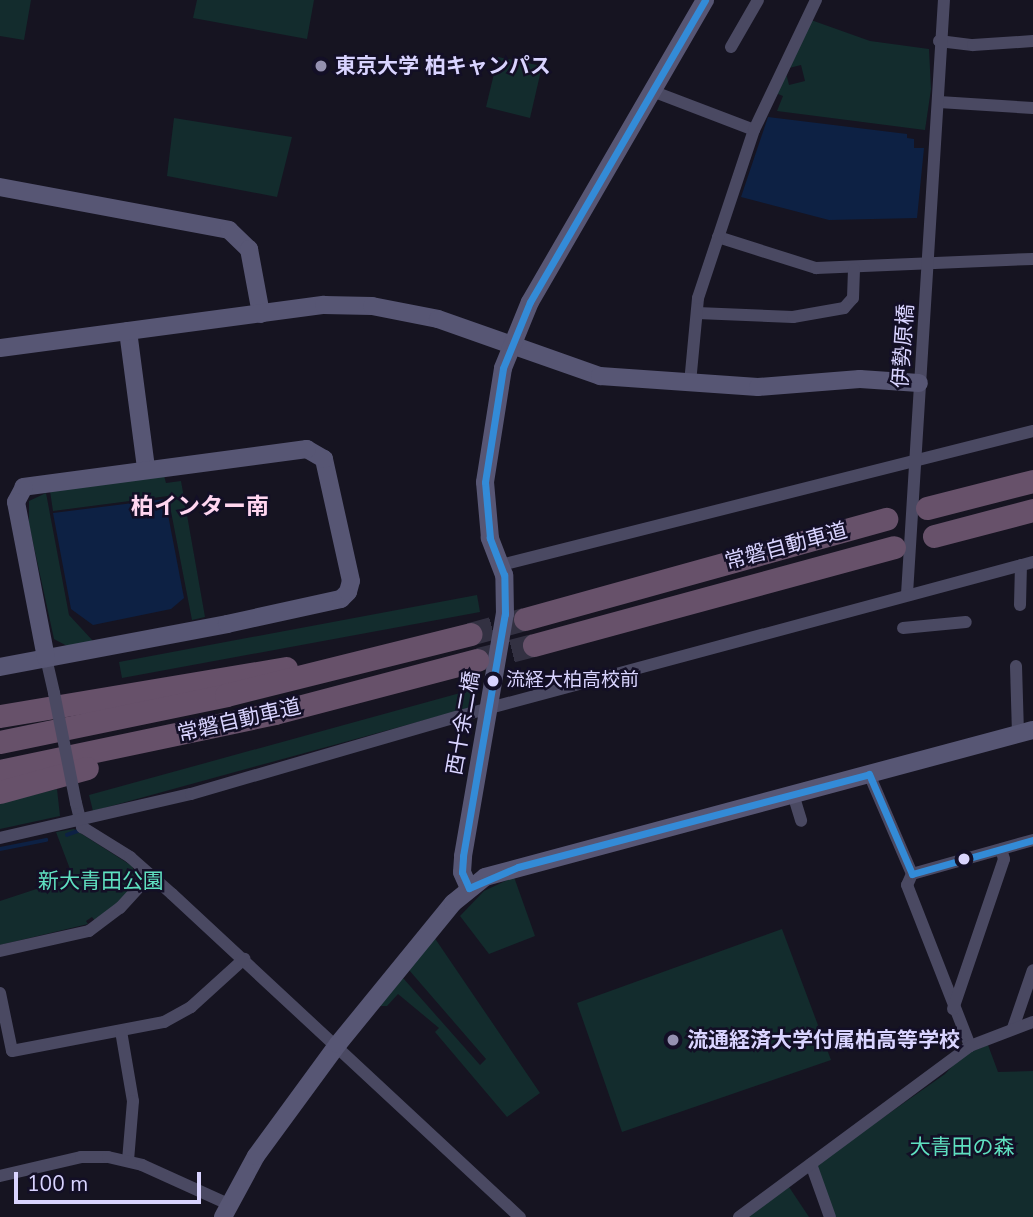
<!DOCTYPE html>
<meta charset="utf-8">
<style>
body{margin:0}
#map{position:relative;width:1033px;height:1217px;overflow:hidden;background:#161421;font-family:"Nunito Sans","Noto Sans JP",sans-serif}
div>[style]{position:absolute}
.green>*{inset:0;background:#132c2d}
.water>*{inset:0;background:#0d2144}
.stream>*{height:3.5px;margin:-1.75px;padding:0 1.75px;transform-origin:1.75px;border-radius:1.75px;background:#0d2144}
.highway-tunnel>*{height:23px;margin-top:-11.5px;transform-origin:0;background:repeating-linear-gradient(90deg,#333142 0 23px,transparent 0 34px)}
.street>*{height:12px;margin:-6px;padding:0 6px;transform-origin:6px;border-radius:6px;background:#4a4962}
.secondary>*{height:18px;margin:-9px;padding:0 9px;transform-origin:9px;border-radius:9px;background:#575674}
.highway>*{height:23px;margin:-11.5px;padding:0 11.5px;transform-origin:11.5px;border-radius:11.5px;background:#67516a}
.street-bridge>*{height:12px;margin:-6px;padding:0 6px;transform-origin:6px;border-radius:6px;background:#4a4962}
.bus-1>*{height:7px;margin:-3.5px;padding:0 3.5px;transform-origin:3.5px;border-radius:3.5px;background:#338bd7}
.dots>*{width:19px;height:19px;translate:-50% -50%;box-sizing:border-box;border:4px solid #130f26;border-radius:50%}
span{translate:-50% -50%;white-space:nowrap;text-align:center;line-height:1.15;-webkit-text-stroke:5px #130f26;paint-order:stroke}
.bus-label{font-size:19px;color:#d9d4ff}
.left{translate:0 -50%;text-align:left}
.poi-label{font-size:21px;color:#d9d4ff;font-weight:700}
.street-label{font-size:21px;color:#d9d4ff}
.park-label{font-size:21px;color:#5fe0c0}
.neighbourhood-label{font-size:23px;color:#ffd6f0;font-weight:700}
.scale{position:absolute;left:14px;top:1172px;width:187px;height:32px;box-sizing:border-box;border:4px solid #d9d4ff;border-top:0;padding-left:9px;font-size:21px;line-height:24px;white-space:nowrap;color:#d9d4ff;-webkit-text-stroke:5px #130f26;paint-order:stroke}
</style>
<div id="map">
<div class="green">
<div style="clip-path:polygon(0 0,31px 0,24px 40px,0 36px)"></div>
<div style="clip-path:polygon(197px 0,314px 0,307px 39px,193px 18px)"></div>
<div style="clip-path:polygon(evenodd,811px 20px,870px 41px,929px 49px,931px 89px,925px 130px,777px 111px,783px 96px,773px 92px,811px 20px,801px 65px,805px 81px,789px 85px,785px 69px,801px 65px)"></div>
<div style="clip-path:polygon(498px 57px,542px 66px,530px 118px,486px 107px)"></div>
<div style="clip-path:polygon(174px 118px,292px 137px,277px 197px,167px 176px)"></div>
<div style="clip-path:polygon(163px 472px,166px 483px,181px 481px,205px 617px,192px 620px,168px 496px,53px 511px,50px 491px)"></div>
<div style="clip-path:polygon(46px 493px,69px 615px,93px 641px,69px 647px,54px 639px,29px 524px,29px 501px)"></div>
<div style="clip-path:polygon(477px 595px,480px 612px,122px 678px,119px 662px)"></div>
<div style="clip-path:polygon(471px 690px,476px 706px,93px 811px,89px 795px)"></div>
<div style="clip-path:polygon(57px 789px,60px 816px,0 829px,0 803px)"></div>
<div style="clip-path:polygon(74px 829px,132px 866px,138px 880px,120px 902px,95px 921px,92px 917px,86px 921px,88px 924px,0 945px,0 901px,73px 877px,56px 832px)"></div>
<div style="clip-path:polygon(514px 877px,535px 936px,489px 954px,460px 916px,484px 891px)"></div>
<div style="clip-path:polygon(782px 929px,831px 1060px,622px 1132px,577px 1003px)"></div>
<div style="clip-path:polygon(434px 937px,540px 1093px,507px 1117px,435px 1032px,439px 1028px,398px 994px,387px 1006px,380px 1006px,403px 978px,480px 1065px,486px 1059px,409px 970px)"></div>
<div style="clip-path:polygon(988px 1045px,998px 1072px,1033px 1071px,1033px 1217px,834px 1217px,817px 1164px,945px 1074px,963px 1055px)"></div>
<div style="clip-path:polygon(789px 1187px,809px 1217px,747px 1217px)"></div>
</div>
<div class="water">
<div style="clip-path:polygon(768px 117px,907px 134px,907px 138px,914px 139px,914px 148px,924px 148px,917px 218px,829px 220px,741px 197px)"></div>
<div style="clip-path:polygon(165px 499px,184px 598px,171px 609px,93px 625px,71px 609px,53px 513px)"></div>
</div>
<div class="stream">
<div style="left:67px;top:835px;width:12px;rotate:-20deg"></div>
<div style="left:0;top:849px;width:47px;rotate:-11.1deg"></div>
</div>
<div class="highway-tunnel">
<div style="left:470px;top:634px;width:57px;rotate:-15.3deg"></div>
<div style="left:479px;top:659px;width:57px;rotate:-14.3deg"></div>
</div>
<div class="street">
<div style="left:939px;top:41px;width:34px;rotate:7deg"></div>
<div style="left:973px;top:45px;width:60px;rotate:-3.8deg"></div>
<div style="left:731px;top:47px;width:54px;rotate:-60.1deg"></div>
<div style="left:652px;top:91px;width:109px;rotate:20.9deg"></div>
<div style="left:939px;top:102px;width:94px;rotate:3.7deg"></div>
<div style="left:718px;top:237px;width:103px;rotate:17.6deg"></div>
<div style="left:816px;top:268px;width:217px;rotate:-2.4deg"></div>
<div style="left:697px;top:313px;width:96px;rotate:2.4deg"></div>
<div style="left:793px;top:317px;width:52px;rotate:-10deg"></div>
<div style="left:844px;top:308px;width:13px;rotate:-48deg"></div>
<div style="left:853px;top:298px;width:29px;rotate:-88deg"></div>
<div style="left:690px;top:383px;width:85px;rotate:-84.6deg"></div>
<div style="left:698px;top:298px;width:177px;rotate:-71.6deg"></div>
<div style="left:754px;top:130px;width:144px;rotate:-64.5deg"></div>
<div style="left:501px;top:565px;width:549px;rotate:-14.14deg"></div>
<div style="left:907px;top:594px;width:595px;rotate:-86.44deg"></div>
<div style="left:1020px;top:605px;width:40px;rotate:-88.6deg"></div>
<div style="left:903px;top:628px;width:63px;rotate:-5.4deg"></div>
<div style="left:46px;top:658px;width:36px;rotate:77deg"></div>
<div style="left:1016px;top:666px;width:68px;rotate:88.3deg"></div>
<div style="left:869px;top:774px;width:109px;rotate:66.7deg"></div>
<div style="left:912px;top:874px;width:12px;rotate:114deg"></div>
<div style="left:907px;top:885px;width:173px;rotate:68.6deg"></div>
<div style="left:793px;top:794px;width:28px;rotate:73deg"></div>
<div style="left:76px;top:803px;width:25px;rotate:76deg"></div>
<div style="left:82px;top:827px;width:57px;rotate:32deg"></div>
<div style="left:130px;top:857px;width:56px;rotate:41.4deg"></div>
<div style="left:172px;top:894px;width:475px;rotate:42.9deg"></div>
<div style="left:0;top:838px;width:196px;rotate:-13deg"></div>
<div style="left:191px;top:794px;width:280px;rotate:-16.2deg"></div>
<div style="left:460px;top:716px;width:593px;rotate:-15.04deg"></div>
<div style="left:912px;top:874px;width:126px;rotate:-15.7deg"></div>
<div style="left:0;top:951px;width:91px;rotate:-12.7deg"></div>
<div style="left:89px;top:931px;width:39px;rotate:-37deg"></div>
<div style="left:120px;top:908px;width:45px;rotate:-47.7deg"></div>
<div style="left:0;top:993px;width:59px;rotate:78.3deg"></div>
<div style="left:12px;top:1051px;width:155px;rotate:-10.8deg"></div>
<div style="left:164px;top:1022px;width:31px;rotate:-29deg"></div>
<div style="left:191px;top:1007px;width:72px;rotate:-42.2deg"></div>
<div style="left:953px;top:1009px;width:158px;rotate:-71.2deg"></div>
<div style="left:1004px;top:859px;width:10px;rotate:-107deg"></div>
<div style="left:1013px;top:1028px;width:61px;rotate:-71deg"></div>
<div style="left:121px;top:1031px;width:71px;rotate:80.3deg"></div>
<div style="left:133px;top:1101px;width:60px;rotate:94.8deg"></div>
<div style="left:811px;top:1164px;width:56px;rotate:70.3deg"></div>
<div style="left:0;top:1176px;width:83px;rotate:-13.2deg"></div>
<div style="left:81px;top:1157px;width:27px"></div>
<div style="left:108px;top:1157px;width:35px;rotate:13deg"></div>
<div style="left:142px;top:1165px;width:94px;rotate:24.4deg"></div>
<div style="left:739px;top:1217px;width:287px;rotate:-36.5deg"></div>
<div style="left:970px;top:1046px;width:67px;rotate:-20.9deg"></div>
</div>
<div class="secondary">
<div style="left:0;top:187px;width:233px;rotate:10.6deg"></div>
<div style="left:229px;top:230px;width:28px;rotate:44deg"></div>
<div style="left:249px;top:249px;width:66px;rotate:79.5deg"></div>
<div style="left:128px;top:331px;width:138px;rotate:82.5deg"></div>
<div style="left:0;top:348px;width:327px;rotate:-7.6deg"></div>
<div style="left:324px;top:305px;width:48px;rotate:1.2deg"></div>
<div style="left:372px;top:306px;width:67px;rotate:11.1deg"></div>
<div style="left:438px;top:319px;width:172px;rotate:19.4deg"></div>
<div style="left:600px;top:376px;width:158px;rotate:4deg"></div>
<div style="left:758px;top:387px;width:102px;rotate:-4.5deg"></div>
<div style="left:860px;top:379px;width:59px;rotate:3.9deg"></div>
<div style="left:0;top:667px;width:231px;rotate:-10.7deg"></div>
<div style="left:227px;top:624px;width:117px;rotate:-12.4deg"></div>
<div style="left:341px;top:599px;width:10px;rotate:-45deg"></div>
<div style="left:348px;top:592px;width:11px;rotate:-75deg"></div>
<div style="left:351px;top:581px;width:125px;rotate:-102.5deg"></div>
<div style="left:324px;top:459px;width:20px;rotate:-150deg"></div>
<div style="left:307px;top:449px;width:286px;rotate:172.4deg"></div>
<div style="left:24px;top:487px;width:17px;rotate:118deg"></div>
<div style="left:16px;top:502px;width:159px;rotate:79.1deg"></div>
<div style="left:469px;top:888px;width:17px;rotate:-114deg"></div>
<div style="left:462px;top:872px;width:16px;rotate:-86deg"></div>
<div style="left:463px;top:856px;width:246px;rotate:-80.2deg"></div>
<div style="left:505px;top:614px;width:39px;rotate:-91deg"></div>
<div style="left:504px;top:575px;width:40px;rotate:-111deg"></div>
<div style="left:490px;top:538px;width:56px;rotate:-95.1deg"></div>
<div style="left:485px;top:482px;width:115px;rotate:-81deg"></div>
<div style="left:503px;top:368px;width:71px;rotate:-67.8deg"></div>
<div style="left:530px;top:302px;width:349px;rotate:-59.9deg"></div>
<div style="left:223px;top:1217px;width:69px;rotate:-61.6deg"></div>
<div style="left:256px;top:1156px;width:139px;rotate:-53.8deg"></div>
<div style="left:338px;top:1044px;width:182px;rotate:-50.8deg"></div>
<div style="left:453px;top:903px;width:41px;rotate:-39.1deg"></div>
<div style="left:485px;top:877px;width:567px;rotate:-15.02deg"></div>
</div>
<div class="highway">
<div style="left:927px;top:508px;width:109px;rotate:-14.3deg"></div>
<div style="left:934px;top:536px;width:102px;rotate:-14.7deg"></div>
<div style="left:525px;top:619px;width:375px;rotate:-15.5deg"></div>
<div style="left:534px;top:645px;width:373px;rotate:-15.2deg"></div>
<div style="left:0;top:716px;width:290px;rotate:-9.5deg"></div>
<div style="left:0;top:742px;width:231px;rotate:-11.7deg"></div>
<div style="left:226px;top:695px;width:252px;rotate:-14deg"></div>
<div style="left:0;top:771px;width:281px;rotate:-11.9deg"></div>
<div style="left:275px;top:713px;width:209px;rotate:-14.7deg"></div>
<div style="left:0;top:792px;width:90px;rotate:-15.4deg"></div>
</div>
<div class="street-bridge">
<div style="left:54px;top:693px;width:112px;rotate:78.7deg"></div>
</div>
<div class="bus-1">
<div style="left:869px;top:774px;width:109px;rotate:66.7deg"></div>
<div style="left:912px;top:874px;width:126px;rotate:-15.7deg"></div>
<div style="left:469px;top:888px;width:17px;rotate:-114deg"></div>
<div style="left:462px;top:872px;width:16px;rotate:-86deg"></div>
<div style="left:463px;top:856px;width:246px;rotate:-80.2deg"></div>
<div style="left:505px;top:614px;width:39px;rotate:-91deg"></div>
<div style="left:504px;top:575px;width:40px;rotate:-111deg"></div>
<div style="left:490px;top:538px;width:56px;rotate:-95.1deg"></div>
<div style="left:485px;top:482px;width:115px;rotate:-81deg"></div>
<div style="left:503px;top:368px;width:71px;rotate:-67.8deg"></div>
<div style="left:530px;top:302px;width:349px;rotate:-59.9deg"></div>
<div style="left:469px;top:888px;width:53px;rotate:-23.2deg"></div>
<div style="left:518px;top:867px;width:363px;rotate:-14.8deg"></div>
</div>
<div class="dots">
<div style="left:321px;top:66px;background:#9591b1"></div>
<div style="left:493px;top:681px;background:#d9d4ff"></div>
<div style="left:964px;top:859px;background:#d9d4ff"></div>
<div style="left:673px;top:1040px;background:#9591b1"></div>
</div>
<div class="bus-label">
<span class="left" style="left:506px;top:681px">流経大柏高校前</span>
</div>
<div class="poi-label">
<span class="left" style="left:335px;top:66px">東京大学 柏キャンパス</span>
<span class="left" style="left:687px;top:1040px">流通経済大学付属柏高等学校</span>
</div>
<div class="street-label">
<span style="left:903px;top:346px;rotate:-86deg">伊勢原橋</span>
<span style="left:786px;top:546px;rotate:-15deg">常磐自動車道</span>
<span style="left:239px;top:720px;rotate:-13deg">常磐自動車道</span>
<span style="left:463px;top:723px;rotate:-80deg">西十余二橋</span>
</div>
<div class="park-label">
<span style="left:101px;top:881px">新大青田公園</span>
<span style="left:962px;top:1147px">大青田の森</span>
</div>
<div class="neighbourhood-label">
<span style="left:200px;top:507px">柏インター南</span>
</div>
<div class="scale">100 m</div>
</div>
